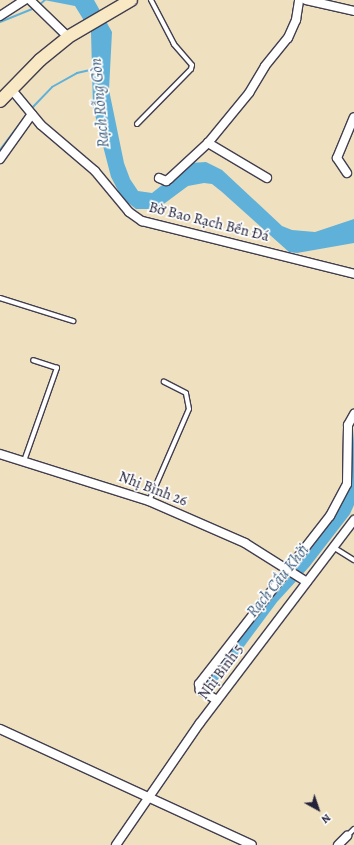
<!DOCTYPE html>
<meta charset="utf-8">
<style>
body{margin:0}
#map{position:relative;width:354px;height:845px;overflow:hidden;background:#efe0c0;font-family:Alegreya,serif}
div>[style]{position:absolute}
.water>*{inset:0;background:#5fb1da}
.stream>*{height:2px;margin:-1px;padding:0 1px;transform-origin:1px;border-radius:1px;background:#5fb1da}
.roads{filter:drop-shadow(1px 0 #413e4f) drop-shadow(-1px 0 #413e4f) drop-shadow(0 1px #413e4f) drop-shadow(0 -1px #413e4f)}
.lane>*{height:4px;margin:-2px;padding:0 2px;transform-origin:2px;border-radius:2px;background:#fff}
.street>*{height:8px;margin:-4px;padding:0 4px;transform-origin:4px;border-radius:4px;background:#fff}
.secondary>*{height:12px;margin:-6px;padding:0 6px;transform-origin:6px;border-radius:6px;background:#f8e8c3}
span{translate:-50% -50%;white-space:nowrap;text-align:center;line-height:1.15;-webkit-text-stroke:3.5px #fff;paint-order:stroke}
.street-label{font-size:15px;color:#22223b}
.water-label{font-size:16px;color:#3a5b7b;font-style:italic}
.north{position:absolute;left:298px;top:789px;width:40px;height:40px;-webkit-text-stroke:3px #fff;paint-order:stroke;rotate:140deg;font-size:11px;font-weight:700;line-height:16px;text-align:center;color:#22223b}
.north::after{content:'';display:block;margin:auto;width:14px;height:18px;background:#22223b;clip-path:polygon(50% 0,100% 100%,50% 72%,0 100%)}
</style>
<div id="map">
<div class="water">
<div style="clip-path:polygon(44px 0,94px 0,112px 32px,109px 90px,124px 163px,130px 179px,138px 191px,152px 193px,190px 163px,206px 162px,222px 170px,282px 226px,292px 230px,315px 232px,354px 219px,354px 243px,297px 253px,289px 252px,222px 192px,212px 184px,204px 183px,188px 186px,157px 209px,136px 209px,122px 198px,111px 177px,93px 107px,91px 32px,75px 6px)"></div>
<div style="clip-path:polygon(354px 428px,354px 505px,350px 514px,309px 567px,277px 602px,234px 660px,210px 689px,206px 690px,202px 681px,267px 604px,335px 514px,346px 496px,350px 484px)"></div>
</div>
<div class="stream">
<div style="left:38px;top:6px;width:9px;rotate:-41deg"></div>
<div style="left:0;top:22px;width:38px;rotate:-22deg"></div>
<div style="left:31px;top:109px;width:30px;rotate:-46deg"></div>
<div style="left:52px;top:87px;width:29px;rotate:-29deg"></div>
<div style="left:77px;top:73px;width:18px;rotate:-13deg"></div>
<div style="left:0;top:150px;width:46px;rotate:-52.9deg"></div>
</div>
<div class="roads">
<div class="lane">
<div style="left:137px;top:124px;width:77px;rotate:-45.5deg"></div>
<div style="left:191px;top:69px;width:4px;rotate:-76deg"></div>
<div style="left:192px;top:65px;width:28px;rotate:-131deg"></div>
<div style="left:174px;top:44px;width:50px;rotate:-117.6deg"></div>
<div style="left:0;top:298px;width:77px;rotate:17.5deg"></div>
<div style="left:24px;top:461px;width:99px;rotate:-70.5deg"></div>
<div style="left:57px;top:368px;width:25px;rotate:-162deg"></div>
<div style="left:149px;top:501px;width:100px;rotate:-66.5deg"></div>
<div style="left:189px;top:409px;width:16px;rotate:-101deg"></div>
<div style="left:186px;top:393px;width:25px;rotate:-153deg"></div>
<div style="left:333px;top:547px;width:25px;rotate:32deg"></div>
<div style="left:347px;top:836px;width:10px;rotate:-45deg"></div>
</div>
<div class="street">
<div style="left:30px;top:0;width:53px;rotate:44.2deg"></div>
<div style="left:306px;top:0;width:49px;rotate:12.9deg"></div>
<div style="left:0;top:16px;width:30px;rotate:-33deg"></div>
<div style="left:12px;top:90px;width:45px;rotate:50.4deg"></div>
<div style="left:41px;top:125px;width:71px;rotate:40.4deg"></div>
<div style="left:95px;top:171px;width:53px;rotate:50.3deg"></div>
<div style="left:129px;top:212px;width:16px;rotate:35deg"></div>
<div style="left:142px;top:221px;width:219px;rotate:14deg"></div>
<div style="left:0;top:159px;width:55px;rotate:-54.6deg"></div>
<div style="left:347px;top:173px;width:18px;rotate:-124deg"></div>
<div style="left:337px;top:158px;width:44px;rotate:-67.5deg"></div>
<div style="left:159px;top:178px;width:8px;rotate:23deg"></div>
<div style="left:166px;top:181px;width:4px;rotate:-34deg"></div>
<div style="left:169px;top:179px;width:53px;rotate:-42.7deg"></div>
<div style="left:267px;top:178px;width:69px;rotate:-149.3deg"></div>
<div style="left:208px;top:143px;width:65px;rotate:-50.6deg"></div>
<div style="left:249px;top:93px;width:31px;rotate:-59deg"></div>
<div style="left:265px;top:66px;width:36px;rotate:-51deg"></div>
<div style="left:288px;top:38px;width:20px;rotate:-66deg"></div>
<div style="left:296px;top:20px;width:20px;rotate:-81deg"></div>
<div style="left:0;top:454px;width:156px;rotate:17.5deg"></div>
<div style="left:149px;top:501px;width:105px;rotate:23.6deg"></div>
<div style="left:245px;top:543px;width:73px;rotate:32.2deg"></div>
<div style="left:217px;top:700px;width:20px;rotate:-150deg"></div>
<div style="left:200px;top:690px;width:6px;rotate:-99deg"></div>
<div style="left:199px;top:684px;width:213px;rotate:-52.1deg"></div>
<div style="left:330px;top:516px;width:36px;rotate:-62deg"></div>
<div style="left:347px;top:484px;width:59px;rotate:-89deg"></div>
<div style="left:348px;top:425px;width:13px;rotate:-61deg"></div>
<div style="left:0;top:729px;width:277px;rotate:24.7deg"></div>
<div style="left:116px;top:845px;width:148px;rotate:-55.5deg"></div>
<div style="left:200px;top:723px;width:255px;rotate:-52.8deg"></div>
<div style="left:338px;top:845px;width:13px;rotate:-45deg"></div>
</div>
<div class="secondary">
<div style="left:0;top:101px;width:57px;rotate:-45.7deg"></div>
<div style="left:40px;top:60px;width:36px;rotate:-39deg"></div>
<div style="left:68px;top:37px;width:73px;rotate:-30.4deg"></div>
</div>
</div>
<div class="street-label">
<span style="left:209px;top:222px;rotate:14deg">Bờ Bao Rạch Bến Đá</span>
<span style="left:153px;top:489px;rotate:21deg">Nhị Bình 26</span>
<span style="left:221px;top:672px;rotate:-53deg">Nhị Bình 5</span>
</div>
<div class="water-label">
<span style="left:100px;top:103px;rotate:-95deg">Rạch Rỗng Gòn</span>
<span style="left:278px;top:581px;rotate:-51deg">Rạch Cầu Khởi</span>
</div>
<div class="north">N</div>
</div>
